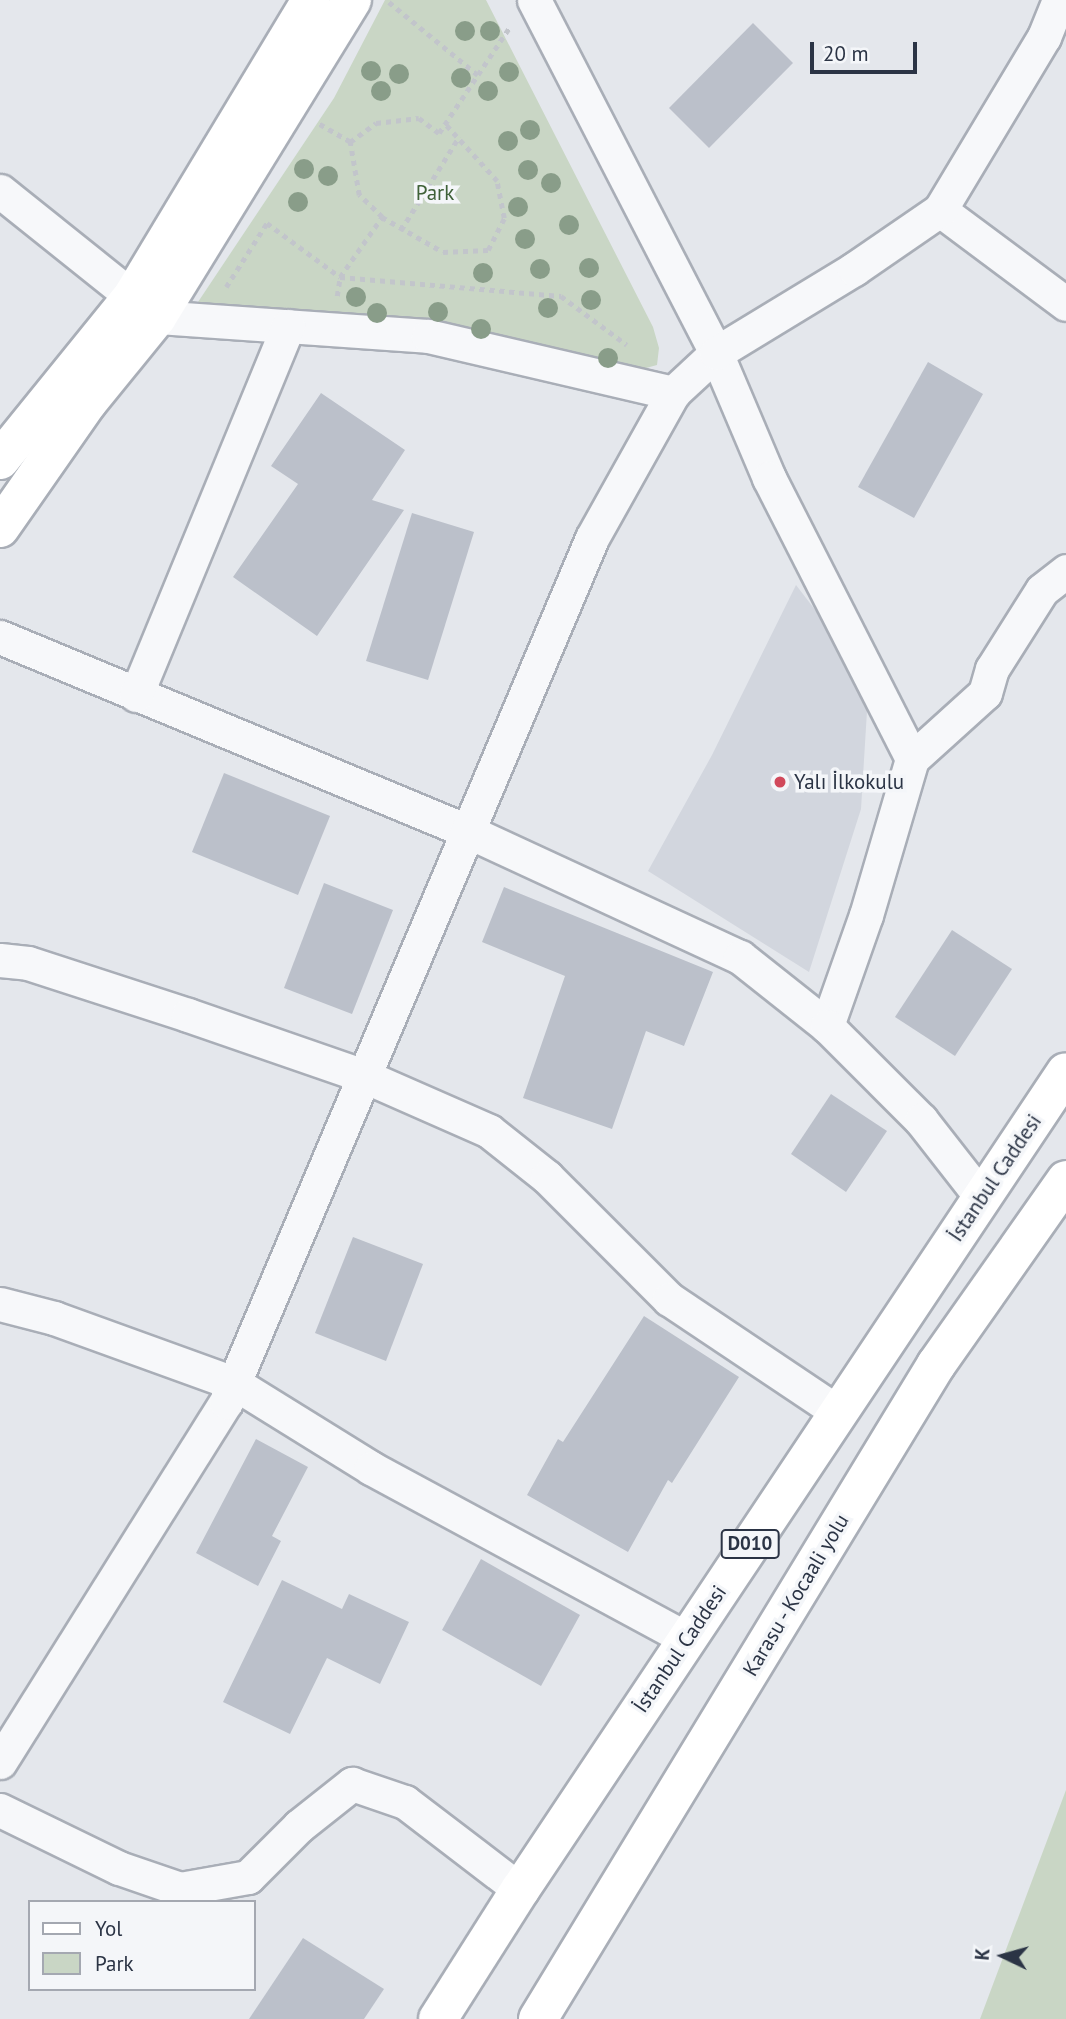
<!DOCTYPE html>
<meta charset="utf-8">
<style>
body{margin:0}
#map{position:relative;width:1066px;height:2019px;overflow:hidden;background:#e4e7ec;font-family:"PT Sans",sans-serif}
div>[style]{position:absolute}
.built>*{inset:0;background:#d2d6de}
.green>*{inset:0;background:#c9d6c5}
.building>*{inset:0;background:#bbc0ca}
.path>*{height:4.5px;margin-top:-2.25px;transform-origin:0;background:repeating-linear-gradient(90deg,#c2c5cb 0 5px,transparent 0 10px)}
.roads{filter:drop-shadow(2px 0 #a9aeb7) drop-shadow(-2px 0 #a9aeb7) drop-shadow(0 2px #a9aeb7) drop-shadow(0 -2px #a9aeb7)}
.street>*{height:33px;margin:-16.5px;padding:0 16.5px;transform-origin:16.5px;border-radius:16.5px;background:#f7f8fa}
.secondary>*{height:38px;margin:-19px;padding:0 19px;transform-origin:19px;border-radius:19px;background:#fff}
.highway>*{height:38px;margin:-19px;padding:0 19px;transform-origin:19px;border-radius:19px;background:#fff}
.trees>*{width:20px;height:20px;margin:-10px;border-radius:50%;background:#899d89}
.dots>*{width:19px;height:19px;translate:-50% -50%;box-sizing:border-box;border:4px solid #f4f6f9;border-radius:50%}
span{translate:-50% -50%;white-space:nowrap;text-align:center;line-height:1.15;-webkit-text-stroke:7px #f4f6f9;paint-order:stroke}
.shield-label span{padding:2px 5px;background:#f4f6f9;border:2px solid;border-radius:5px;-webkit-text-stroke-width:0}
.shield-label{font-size:19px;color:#2b3445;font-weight:700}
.park-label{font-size:21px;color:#3f6138}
.poi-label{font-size:21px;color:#2b3445}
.left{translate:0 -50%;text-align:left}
.street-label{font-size:21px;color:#2b3445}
.legend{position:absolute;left:28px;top:1900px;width:228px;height:91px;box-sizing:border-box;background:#f4f6f9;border:2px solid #a4a8b1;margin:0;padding:9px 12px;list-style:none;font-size:21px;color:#2b3445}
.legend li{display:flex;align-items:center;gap:14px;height:35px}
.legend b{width:35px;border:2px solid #a4a8b1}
.north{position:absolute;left:968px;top:1921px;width:70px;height:70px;-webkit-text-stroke:5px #f4f6f9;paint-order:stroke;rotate:275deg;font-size:19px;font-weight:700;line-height:28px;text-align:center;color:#2b3445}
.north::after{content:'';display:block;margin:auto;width:24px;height:32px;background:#2b3445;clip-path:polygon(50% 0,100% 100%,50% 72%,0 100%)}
.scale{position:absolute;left:810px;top:42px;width:107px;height:32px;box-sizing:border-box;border:4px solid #2b3445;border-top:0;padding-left:9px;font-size:21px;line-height:24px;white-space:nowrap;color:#2b3445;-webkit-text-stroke:5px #f4f6f9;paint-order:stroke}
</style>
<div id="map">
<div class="built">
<div style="clip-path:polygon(796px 585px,826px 624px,867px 711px,861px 809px,809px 972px,648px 871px,712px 755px)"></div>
</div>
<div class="green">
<div style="clip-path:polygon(385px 0,486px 0,653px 327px,659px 348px,657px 365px,635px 371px,196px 305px,334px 98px)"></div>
<div style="clip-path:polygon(1066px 1790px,1066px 2019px,980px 2019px)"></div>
</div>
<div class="building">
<div style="clip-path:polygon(753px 23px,793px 63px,709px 148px,669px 108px)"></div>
<div style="clip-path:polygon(928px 362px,983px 394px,914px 518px,858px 487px)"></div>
<div style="clip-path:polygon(321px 393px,405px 450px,372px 500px,404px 510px,317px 636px,233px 577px,298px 484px,271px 466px)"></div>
<div style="clip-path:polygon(412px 513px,474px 532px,428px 680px,366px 661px)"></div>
<div style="clip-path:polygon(224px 773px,330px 816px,298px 895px,192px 852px)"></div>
<div style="clip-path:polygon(324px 883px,393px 910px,352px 1014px,284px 988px)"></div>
<div style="clip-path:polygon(504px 887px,713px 972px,684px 1046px,646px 1031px,612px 1129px,523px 1098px,565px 976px,482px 942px)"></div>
<div style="clip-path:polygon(952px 930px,1012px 969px,955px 1056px,895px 1017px)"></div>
<div style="clip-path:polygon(831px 1094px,887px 1131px,846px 1192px,791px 1154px)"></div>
<div style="clip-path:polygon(353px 1237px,423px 1264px,386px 1361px,315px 1333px)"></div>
<div style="clip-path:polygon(644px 1316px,739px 1377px,672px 1483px,668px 1480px,628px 1552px,527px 1495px,558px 1439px,563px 1442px)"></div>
<div style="clip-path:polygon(256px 1439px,308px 1467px,272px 1536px,281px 1541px,258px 1586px,196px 1553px)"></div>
<div style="clip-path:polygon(481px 1559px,580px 1615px,541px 1686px,442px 1630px)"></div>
<div style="clip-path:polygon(282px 1580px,342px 1609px,349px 1594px,409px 1622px,380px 1684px,327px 1658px,290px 1734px,223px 1702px)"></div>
<div style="clip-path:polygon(303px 1938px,384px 1989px,364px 2019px,249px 2019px)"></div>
</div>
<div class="path">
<div style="left:389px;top:2px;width:115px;rotate:39.4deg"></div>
<div style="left:350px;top:142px;width:32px;rotate:-36deg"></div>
<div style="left:376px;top:123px;width:43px;rotate:-6.6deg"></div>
<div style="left:419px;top:118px;width:25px;rotate:37deg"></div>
<div style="left:439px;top:133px;width:126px;rotate:-56.3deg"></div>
<div style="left:382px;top:217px;width:70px;rotate:29.8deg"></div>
<div style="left:443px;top:252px;width:45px;rotate:-2.5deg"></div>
<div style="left:488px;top:250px;width:36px;rotate:-63deg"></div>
<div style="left:504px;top:218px;width:38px;rotate:-101deg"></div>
<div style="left:497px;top:181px;width:77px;rotate:-132.4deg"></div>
<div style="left:401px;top:230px;width:110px;rotate:-58.1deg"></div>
<div style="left:226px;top:287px;width:76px;rotate:-57.4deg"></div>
<div style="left:267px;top:223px;width:91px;rotate:36.5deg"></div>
<div style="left:340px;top:277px;width:73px;rotate:-55deg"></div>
<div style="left:382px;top:217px;width:32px;rotate:-136deg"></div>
<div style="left:359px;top:195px;width:54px;rotate:-99.6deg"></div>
<div style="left:350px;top:142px;width:36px;rotate:-150deg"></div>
<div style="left:337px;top:296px;width:19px;rotate:-81deg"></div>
<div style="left:340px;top:277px;width:222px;rotate:4.9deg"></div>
<div style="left:561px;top:296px;width:82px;rotate:36.6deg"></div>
</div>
<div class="roads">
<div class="street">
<div style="left:534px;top:0;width:397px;rotate:62.7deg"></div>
<div style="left:716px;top:353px;width:136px;rotate:67deg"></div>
<div style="left:769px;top:478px;width:315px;rotate:63deg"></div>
<div style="left:912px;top:759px;width:163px;rotate:106.4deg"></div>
<div style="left:866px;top:915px;width:118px;rotate:109.4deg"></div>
<div style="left:0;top:191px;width:201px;rotate:38.7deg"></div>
<div style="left:157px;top:317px;width:272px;rotate:4deg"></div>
<div style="left:428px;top:336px;width:252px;rotate:13.1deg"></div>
<div style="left:940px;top:210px;width:157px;rotate:36.7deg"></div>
<div style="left:0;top:637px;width:506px;rotate:22.56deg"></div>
<div style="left:467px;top:831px;width:301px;rotate:24.8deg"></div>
<div style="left:740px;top:957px;width:111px;rotate:38.4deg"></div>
<div style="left:827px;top:1026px;width:133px;rotate:45deg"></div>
<div style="left:921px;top:1120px;width:99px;rotate:52deg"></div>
<div style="left:136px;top:695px;width:399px;rotate:-67.6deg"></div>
<div style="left:912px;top:759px;width:98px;rotate:-42.1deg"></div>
<div style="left:985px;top:693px;width:25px;rotate:-74deg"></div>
<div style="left:992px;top:669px;width:93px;rotate:-57.7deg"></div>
<div style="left:1042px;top:590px;width:31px;rotate:-38deg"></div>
<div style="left:0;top:960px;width:28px;rotate:6deg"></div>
<div style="left:28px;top:963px;width:168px;rotate:18deg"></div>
<div style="left:188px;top:1015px;width:186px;rotate:19.1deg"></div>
<div style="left:364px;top:1076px;width:137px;rotate:23.7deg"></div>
<div style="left:489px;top:1131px;width:74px;rotate:38.4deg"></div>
<div style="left:547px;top:1177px;width:173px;rotate:45deg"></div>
<div style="left:669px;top:1299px;width:203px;rotate:33.8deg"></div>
<div style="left:0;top:1304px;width:56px;rotate:14.5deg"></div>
<div style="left:54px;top:1318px;width:191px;rotate:19.9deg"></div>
<div style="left:234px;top:1383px;width:161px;rotate:31.8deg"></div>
<div style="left:371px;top:1468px;width:359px;rotate:28.4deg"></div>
<div style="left:0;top:1762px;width:425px;rotate:-57.9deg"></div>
<div style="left:226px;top:1402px;width:938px;rotate:-67.04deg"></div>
<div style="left:592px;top:538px;width:166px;rotate:-60.8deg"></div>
<div style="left:673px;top:393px;width:59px;rotate:-42.9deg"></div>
<div style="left:716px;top:353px;width:162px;rotate:-31.3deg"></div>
<div style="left:854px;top:269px;width:104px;rotate:-34.5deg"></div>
<div style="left:940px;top:210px;width:202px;rotate:-59deg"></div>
<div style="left:1044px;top:37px;width:40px;rotate:-68deg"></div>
<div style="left:0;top:1810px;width:132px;rotate:26deg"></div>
<div style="left:119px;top:1868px;width:65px;rotate:19deg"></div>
<div style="left:180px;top:1889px;width:69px;rotate:-10deg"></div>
<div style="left:248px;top:1877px;width:72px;rotate:-45deg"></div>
<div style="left:299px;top:1826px;width:68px;rotate:-38.4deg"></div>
<div style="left:352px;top:1784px;width:56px;rotate:18.8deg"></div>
<div style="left:405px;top:1802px;width:145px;rotate:37.4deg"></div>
</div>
<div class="secondary">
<div style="left:0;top:460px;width:210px;rotate:-51deg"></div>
<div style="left:132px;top:297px;width:347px;rotate:-58.9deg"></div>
<div style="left:0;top:528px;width:154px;rotate:-55.1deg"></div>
<div style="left:88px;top:402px;width:109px;rotate:-50.9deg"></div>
<div style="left:157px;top:317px;width:372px;rotate:-58.4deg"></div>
</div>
<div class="highway">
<div style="left:438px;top:2019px;width:153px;rotate:-57.6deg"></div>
<div style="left:520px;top:1890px;width:983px;rotate:-56.28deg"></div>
<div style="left:538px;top:2019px;width:766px;rotate:-58.68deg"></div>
<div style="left:936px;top:1365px;width:226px;rotate:-54.9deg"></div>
</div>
</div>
<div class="trees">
<div style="left:465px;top:31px"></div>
<div style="left:490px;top:31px"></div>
<div style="left:371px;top:71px"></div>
<div style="left:509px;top:72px"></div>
<div style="left:399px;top:74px"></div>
<div style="left:461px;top:78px"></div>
<div style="left:381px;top:91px"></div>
<div style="left:488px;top:91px"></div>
<div style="left:530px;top:130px"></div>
<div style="left:508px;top:141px"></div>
<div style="left:304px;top:169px"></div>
<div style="left:528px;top:170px"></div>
<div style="left:328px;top:176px"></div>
<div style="left:551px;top:183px"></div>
<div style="left:298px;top:202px"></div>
<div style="left:518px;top:207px"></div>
<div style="left:569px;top:225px"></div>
<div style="left:525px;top:239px"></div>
<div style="left:589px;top:268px"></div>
<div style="left:540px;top:269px"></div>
<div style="left:483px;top:273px"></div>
<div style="left:356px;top:297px"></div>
<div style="left:591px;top:300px"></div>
<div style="left:548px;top:308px"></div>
<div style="left:438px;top:312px"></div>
<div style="left:377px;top:313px"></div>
<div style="left:481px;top:329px"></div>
<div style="left:608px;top:358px"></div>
</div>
<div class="dots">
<div style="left:780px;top:782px;background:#d1495b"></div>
</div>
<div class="shield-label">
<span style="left:750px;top:1544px">D010</span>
</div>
<div class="park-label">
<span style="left:435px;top:193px">Park</span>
</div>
<div class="poi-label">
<span class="left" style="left:794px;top:782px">Yalı İlkokulu</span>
</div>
<div class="street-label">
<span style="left:995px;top:1178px;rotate:-56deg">İstanbul Caddesi</span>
<span style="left:796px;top:1595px;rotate:-59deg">Karasu - Kocaali yolu</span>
<span style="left:680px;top:1649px;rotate:-56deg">İstanbul Caddesi</span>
</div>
<ul class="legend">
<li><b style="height:9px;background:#fff"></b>Yol</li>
<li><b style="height:19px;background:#c9d6c5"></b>Park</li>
</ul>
<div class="north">K</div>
<div class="scale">20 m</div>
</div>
